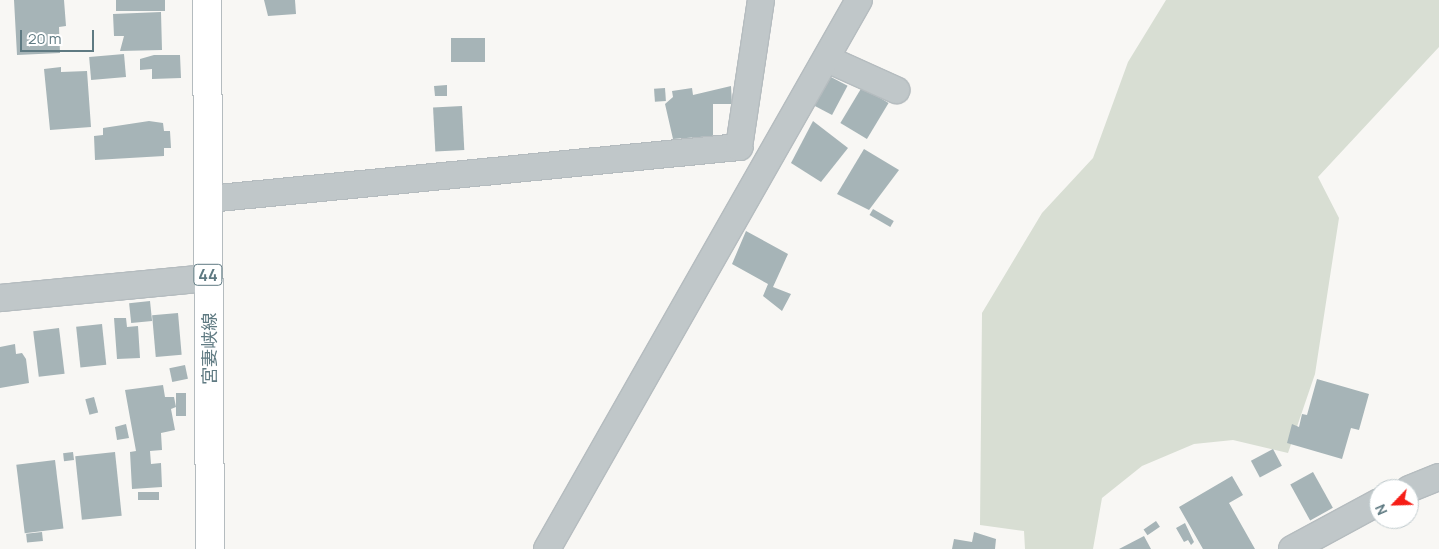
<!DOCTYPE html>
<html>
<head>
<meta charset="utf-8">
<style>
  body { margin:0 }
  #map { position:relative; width:1439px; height:549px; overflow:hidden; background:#f8f7f4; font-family:Manrope,"Noto Sans JP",sans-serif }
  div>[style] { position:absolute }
  .green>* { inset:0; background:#d8ded3 }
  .building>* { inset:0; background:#a6b4b7; transform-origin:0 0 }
  .roads { filter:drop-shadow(1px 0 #b5bcbf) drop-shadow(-1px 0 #b5bcbf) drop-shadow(0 1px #b5bcbf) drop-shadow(0 -1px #b5bcbf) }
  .minor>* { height:26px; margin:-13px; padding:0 13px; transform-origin:13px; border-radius:13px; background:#c0c7c9 }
  .major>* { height:28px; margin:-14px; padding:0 14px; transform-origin:14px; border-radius:14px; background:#fff }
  span { translate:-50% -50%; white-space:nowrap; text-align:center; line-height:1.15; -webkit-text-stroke:5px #fff; paint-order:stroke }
  .shield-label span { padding:1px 4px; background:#fff; border:1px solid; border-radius:4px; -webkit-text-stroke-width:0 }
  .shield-label { font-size:16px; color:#5f7a82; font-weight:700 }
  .street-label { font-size:18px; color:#5f7a82 }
  .north { position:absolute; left:1369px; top:479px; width:50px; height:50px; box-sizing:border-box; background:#fff; border:1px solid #bfcacd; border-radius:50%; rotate:246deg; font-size:14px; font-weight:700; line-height:20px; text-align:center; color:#5f7a82 }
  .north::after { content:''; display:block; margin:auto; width:18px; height:22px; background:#f61d16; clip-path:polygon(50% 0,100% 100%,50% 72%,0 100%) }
  .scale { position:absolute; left:20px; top:30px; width:74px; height:22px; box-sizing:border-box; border:2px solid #5f7a82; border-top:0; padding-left:6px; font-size:15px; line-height:18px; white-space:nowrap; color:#5f7a82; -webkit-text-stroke:4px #fff; paint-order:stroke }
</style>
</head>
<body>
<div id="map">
  <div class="green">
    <div style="clip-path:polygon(1166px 0,1439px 0,1439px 47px,1318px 177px,1339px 218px,1315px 374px,1288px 453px,1233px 440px,1194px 444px,1142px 466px,1102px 498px,1093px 549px,1025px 549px,1024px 531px,980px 525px,982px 313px,1042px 213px,1093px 158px,1128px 62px)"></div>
  </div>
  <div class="building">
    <div style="clip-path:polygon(14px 0,64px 0,66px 26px,59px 27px,60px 53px,17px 55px)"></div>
    <div style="left:116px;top:0;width:49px;height:11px"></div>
    <div style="clip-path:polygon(264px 0,295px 0,296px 14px,268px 16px)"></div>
    <div style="clip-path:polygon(161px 12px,162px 50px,120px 51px,124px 36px,114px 36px,113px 14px)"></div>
    <div style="left:485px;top:38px;width:24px;height:34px;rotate:90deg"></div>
    <div style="left:124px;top:54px;width:23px;height:35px;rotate:85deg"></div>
    <div style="clip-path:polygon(154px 55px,180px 55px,181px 78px,152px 79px,152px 69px,140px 70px,140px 59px)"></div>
    <div style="clip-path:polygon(61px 67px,61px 72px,87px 71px,91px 127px,50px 130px,44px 69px)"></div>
    <div style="left:829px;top:76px;width:21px;height:33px;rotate:28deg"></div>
    <div style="clip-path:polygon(447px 85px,447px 96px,435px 96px,434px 86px)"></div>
    <div style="clip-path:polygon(731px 86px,732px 104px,713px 104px,713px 136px,673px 139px,665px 104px,673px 97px,672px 91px,692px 88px,693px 95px)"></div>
    <div style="left:862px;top:87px;width:31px;height:42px;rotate:31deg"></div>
    <div style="left:665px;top:88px;width:13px;height:11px;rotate:86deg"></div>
    <div style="left:462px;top:106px;width:44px;height:29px;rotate:87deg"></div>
    <div style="clip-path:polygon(149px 121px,163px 123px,164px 131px,170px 131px,171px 148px,164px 148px,164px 156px,95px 160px,94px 136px,103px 135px,103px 128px)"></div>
    <div style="clip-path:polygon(813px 121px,848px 148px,821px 182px,791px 163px)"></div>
    <div style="clip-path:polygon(864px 149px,899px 170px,869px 210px,837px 194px)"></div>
    <div style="left:873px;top:209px;width:24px;height:7px;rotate:30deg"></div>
    <div style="clip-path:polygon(746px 231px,788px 254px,773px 287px,791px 294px,782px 311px,763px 296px,768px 284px,732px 264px)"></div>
    <div style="left:150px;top:301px;width:20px;height:21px;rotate:84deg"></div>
    <div style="left:178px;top:313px;width:42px;height:26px;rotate:85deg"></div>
    <div style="clip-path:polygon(114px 318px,126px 318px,127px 327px,138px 326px,140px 358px,117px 359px)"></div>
    <div style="left:102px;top:324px;width:41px;height:26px;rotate:84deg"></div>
    <div style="left:59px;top:328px;width:46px;height:26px;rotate:83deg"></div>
    <div style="clip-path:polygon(15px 344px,16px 354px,22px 353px,26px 359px,29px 383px,0 388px,0 347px)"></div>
    <div style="left:185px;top:365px;width:14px;height:16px;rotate:78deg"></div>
    <div style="clip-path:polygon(1317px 379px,1369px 394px,1359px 430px,1351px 428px,1342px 459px,1287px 443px,1292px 424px,1299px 427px,1302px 414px,1307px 415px)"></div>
    <div style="clip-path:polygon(163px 385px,165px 397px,174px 397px,176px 407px,171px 409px,175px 430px,161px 433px,162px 450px,150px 451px,151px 464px,161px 463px,162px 487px,132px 489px,130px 452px,136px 451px,125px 390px)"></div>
    <div style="left:176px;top:393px;width:10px;height:23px"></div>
    <div style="left:94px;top:397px;width:16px;height:9px;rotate:75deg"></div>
    <div style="clip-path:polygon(126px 424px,129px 438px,117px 440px,115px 427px)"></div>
    <div style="left:1273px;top:449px;width:19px;height:25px;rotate:62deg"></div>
    <div style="left:73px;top:452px;width:8px;height:10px;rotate:83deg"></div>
    <div style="left:115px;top:452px;width:64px;height:40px;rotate:84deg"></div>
    <div style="left:55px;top:460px;width:69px;height:39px;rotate:83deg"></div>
    <div style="left:1313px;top:472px;width:41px;height:26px;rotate:61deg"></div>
    <div style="clip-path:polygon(1232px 476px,1243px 495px,1229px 503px,1255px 549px,1203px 549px,1179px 507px)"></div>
    <div style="left:159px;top:492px;width:8px;height:21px;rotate:90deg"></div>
    <div style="left:1156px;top:521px;width:7px;height:15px;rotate:56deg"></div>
    <div style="clip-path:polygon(1185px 523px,1194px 542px,1191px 545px,1188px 540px,1184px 542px,1176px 528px)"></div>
    <div style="left:42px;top:532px;width:9px;height:16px;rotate:84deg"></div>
    <div style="clip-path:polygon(974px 532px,996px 539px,995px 549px,952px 549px,954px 539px,972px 542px)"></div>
    <div style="clip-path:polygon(1144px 536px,1151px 549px,1119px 549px)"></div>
  </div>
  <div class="roads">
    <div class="minor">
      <div style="left:827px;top:59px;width:76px;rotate:24.2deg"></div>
      <div style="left:208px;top:199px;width:534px;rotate:-5.59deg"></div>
      <div style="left:739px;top:147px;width:149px;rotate:-81.5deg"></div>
      <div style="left:0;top:298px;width:209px;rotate:-5.5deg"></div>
      <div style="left:1409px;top:489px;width:32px;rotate:-22deg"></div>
      <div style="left:547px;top:549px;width:631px;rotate:-60.39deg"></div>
      <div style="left:1292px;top:549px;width:99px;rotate:-28.4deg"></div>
    </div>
    <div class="major">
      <div style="left:207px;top:0;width:549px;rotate:89.69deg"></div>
    </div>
  </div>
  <div class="shield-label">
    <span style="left:208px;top:275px">44</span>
  </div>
  <div class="street-label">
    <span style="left:209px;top:349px;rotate:-90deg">宮妻峡線</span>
  </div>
  <div class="north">N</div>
  <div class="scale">20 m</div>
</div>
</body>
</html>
